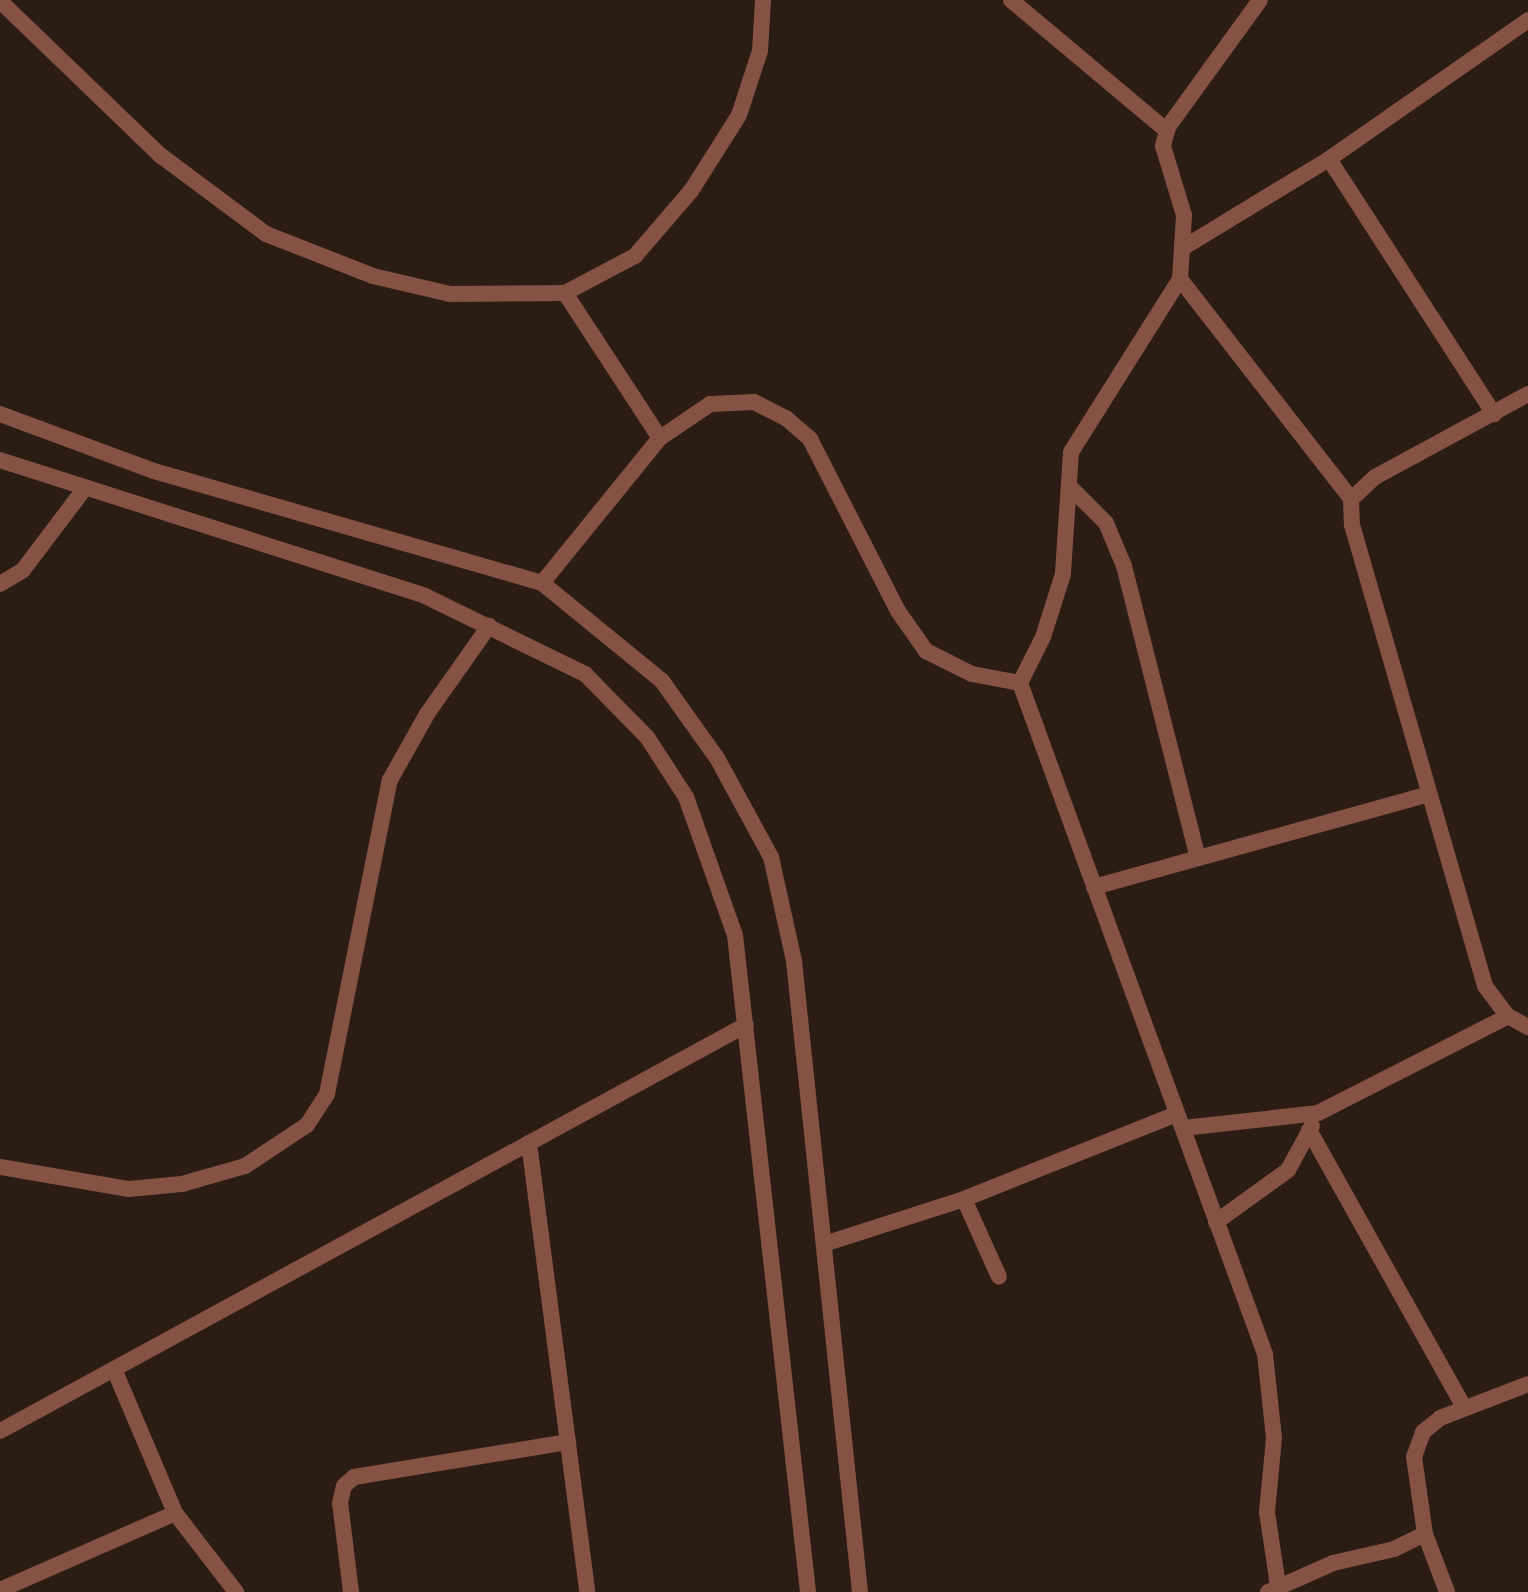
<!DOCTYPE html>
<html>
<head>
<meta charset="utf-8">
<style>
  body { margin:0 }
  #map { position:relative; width:1528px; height:1592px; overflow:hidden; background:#2b1c14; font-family:Inter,sans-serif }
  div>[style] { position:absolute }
  .service>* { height:16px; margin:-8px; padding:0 8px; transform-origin:8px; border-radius:8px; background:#855243 }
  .minor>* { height:16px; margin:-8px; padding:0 8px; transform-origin:8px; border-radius:8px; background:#855243 }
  span { translate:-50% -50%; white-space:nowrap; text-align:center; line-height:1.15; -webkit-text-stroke:8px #2b1c14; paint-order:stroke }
</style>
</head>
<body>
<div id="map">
  <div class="service">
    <div style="left:1180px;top:279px;width:279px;rotate:52.1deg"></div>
    <div style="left:964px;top:1199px;width:85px;rotate:65.8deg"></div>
  </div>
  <div class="minor">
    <div style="left:1011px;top:0;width:204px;rotate:40deg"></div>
    <div style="left:1260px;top:0;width:157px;rotate:125.9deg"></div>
    <div style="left:1168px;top:127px;width:20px;rotate:105deg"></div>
    <div style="left:1163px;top:146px;width:72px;rotate:73.1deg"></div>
    <div style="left:1184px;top:215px;width:64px;rotate:93.6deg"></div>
    <div style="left:1180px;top:279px;width:204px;rotate:122.2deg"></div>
    <div style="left:1071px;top:452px;width:122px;rotate:93.8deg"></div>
    <div style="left:1063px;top:574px;width:66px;rotate:107.6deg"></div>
    <div style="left:1043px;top:637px;width:51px;rotate:116.6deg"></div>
    <div style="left:1020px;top:683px;width:714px;rotate:69.94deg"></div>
    <div style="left:1265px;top:1354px;width:84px;rotate:83.9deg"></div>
    <div style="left:1274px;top:1438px;width:74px;rotate:95.4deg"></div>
    <div style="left:1267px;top:1512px;width:75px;rotate:81.5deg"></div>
    <div style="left:0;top:1px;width:222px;rotate:43.9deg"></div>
    <div style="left:160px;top:155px;width:132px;rotate:36.7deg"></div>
    <div style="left:266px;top:234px;width:115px;rotate:21.4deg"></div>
    <div style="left:373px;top:276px;width:79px;rotate:13.2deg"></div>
    <div style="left:450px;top:294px;width:115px;rotate:-0.5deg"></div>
    <div style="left:565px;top:293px;width:79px;rotate:-27.9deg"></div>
    <div style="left:635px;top:256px;width:86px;rotate:-49.3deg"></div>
    <div style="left:691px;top:191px;width:90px;rotate:-57.7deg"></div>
    <div style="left:739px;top:115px;width:67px;rotate:-71.8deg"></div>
    <div style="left:760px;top:51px;width:51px;rotate:-86.6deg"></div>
    <div style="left:1329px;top:159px;width:304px;rotate:57.1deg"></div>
    <div style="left:1186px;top:246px;width:167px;rotate:-31.3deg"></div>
    <div style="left:1329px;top:159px;width:243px;rotate:-34.9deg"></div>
    <div style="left:565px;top:293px;width:173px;rotate:56.8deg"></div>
    <div style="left:1528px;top:394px;width:174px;rotate:151.5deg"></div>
    <div style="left:1375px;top:477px;width:33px;rotate:137deg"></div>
    <div style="left:1351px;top:499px;width:26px;rotate:88deg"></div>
    <div style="left:1352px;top:525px;width:480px;rotate:73.9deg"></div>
    <div style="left:1485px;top:986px;width:38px;rotate:53deg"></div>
    <div style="left:1508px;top:1016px;width:23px;rotate:29deg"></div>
    <div style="left:0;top:414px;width:164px;rotate:20.3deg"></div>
    <div style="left:154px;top:471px;width:404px;rotate:16.1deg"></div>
    <div style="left:542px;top:583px;width:155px;rotate:39.2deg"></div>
    <div style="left:662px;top:681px;width:95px;rotate:54.5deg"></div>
    <div style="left:717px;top:758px;width:113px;rotate:61.4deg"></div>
    <div style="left:771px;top:857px;width:107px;rotate:77.5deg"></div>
    <div style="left:794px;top:961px;width:634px;rotate:84.03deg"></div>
    <div style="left:0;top:460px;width:446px;rotate:17.7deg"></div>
    <div style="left:425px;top:596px;width:178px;rotate:26deg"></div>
    <div style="left:585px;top:674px;width:88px;rotate:45.5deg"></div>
    <div style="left:647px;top:737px;width:72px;rotate:57deg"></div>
    <div style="left:686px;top:797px;width:146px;rotate:70.5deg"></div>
    <div style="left:735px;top:935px;width:661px;rotate:83.66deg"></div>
    <div style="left:1072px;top:489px;width:48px;rotate:45deg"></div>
    <div style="left:1106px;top:523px;width:47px;rotate:67.3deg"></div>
    <div style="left:1124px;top:566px;width:301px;rotate:75.8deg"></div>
    <div style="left:542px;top:583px;width:187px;rotate:-50.9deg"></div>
    <div style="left:660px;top:438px;width:60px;rotate:-34.2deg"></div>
    <div style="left:710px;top:404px;width:44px;rotate:-2.6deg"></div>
    <div style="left:754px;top:402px;width:36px;rotate:27deg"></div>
    <div style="left:786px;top:418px;width:32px;rotate:41deg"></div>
    <div style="left:810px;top:439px;width:193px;rotate:62.9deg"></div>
    <div style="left:898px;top:611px;width:49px;rotate:55deg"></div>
    <div style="left:926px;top:651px;width:51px;rotate:26.6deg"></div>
    <div style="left:972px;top:674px;width:49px;rotate:10.6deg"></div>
    <div style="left:0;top:584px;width:27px;rotate:-31deg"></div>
    <div style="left:23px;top:570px;width:103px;rotate:-52.9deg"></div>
    <div style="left:1094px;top:887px;width:348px;rotate:-15.5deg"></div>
    <div style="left:1183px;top:1128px;width:136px;rotate:-6.3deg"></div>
    <div style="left:1318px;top:1113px;width:213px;rotate:-27deg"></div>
    <div style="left:1309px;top:1130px;width:317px;rotate:60.8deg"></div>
    <div style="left:529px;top:1143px;width:453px;rotate:82.6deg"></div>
    <div style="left:0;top:1167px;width:131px;rotate:9.7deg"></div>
    <div style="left:129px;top:1189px;width:53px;rotate:-5.4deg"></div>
    <div style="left:182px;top:1184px;width:66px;rotate:-15.9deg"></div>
    <div style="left:245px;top:1166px;width:74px;rotate:-33.5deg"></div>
    <div style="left:307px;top:1125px;width:37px;rotate:-57deg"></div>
    <div style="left:327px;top:1094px;width:320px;rotate:-78.7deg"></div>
    <div style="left:390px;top:780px;width:76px;rotate:-60.7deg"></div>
    <div style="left:427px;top:714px;width:108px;rotate:-54.8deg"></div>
    <div style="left:1216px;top:1222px;width:89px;rotate:-35.8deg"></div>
    <div style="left:1288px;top:1170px;width:50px;rotate:-61.4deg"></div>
    <div style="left:824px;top:1244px;width:147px;rotate:-17.8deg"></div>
    <div style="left:964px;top:1199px;width:229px;rotate:-21.8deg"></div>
    <div style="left:114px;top:1369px;width:156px;rotate:67deg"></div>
    <div style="left:175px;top:1513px;width:100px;rotate:52.3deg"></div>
    <div style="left:0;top:1431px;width:849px;rotate:-28.56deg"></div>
    <div style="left:1425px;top:1534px;width:62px;rotate:69.2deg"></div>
    <div style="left:0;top:1590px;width:191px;rotate:-23.7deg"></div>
    <div style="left:351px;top:1592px;width:90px;rotate:-97deg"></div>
    <div style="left:340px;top:1503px;width:17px;rotate:-77deg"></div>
    <div style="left:344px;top:1486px;width:13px;rotate:-42deg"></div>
    <div style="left:354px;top:1477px;width:217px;rotate:-9.3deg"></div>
    <div style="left:1268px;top:1592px;width:71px;rotate:-24deg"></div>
    <div style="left:1333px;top:1563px;width:63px;rotate:-12.9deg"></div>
    <div style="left:1394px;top:1549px;width:34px;rotate:-26deg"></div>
    <div style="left:1425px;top:1534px;width:78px;rotate:-98.1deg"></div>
    <div style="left:1414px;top:1457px;width:27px;rotate:-70deg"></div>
    <div style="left:1423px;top:1432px;width:22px;rotate:-39deg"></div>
    <div style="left:1440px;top:1418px;width:94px;rotate:-21.1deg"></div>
  </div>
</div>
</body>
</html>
